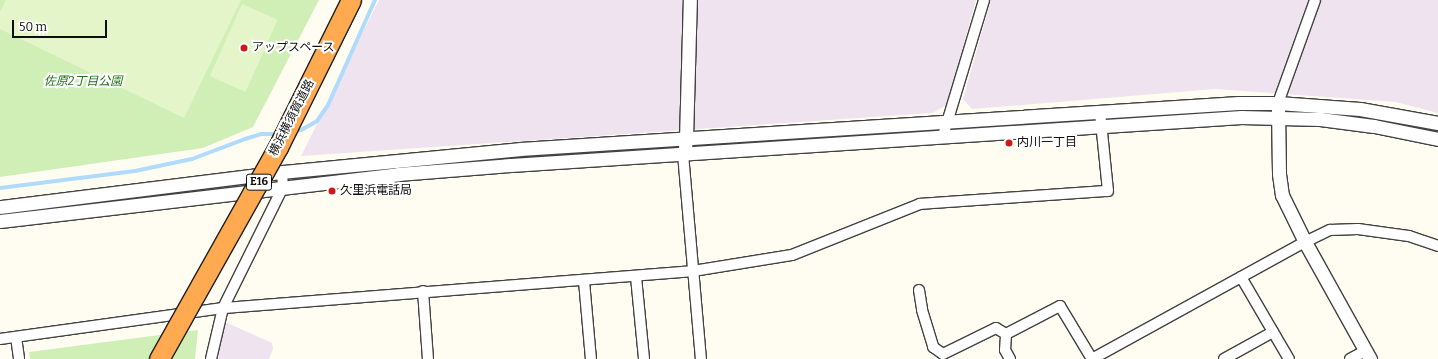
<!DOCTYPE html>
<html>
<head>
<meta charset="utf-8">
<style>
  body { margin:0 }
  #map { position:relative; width:1438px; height:359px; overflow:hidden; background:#fffdf2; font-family:Bitter,"Noto Sans JP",serif }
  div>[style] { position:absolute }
  .industrial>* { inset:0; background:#eee3ef }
  .green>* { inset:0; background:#d0efb6 }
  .pitch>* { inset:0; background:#e3f5c9; transform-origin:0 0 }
  .stream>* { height:4px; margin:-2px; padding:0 2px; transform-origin:2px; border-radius:2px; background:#b0dbfd }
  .roads { filter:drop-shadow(1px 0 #424242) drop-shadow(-1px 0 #424242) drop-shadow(0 1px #424242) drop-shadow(0 -1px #424242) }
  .minor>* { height:10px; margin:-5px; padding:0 5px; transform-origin:5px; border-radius:5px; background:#fff }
  .tertiary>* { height:13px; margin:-6.5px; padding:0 6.5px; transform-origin:6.5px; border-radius:6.5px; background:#fff }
  .bridges { filter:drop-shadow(1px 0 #202020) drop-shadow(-1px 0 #202020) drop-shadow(0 1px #202020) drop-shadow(0 -1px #202020) }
  .motorway-bridge>* { height:19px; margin:-9.5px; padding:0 9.5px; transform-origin:9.5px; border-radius:9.5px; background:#ffaa50 }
  .dots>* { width:11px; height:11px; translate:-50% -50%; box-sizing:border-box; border:2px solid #fff; border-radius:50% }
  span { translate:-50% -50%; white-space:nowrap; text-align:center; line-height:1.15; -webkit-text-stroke:4px #fff; paint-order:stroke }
  .shield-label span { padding:1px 3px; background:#fff; border:1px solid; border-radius:3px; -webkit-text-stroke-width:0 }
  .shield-label { font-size:11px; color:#0f0f0f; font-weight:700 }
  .poi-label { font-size:12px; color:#0f0f0f }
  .left { translate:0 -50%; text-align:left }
  .park-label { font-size:12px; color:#247017; font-style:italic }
  .street-label { font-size:12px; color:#0f0f0f }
  .scale { position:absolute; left:12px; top:20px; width:95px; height:18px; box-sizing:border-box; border:2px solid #0f0f0f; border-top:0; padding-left:5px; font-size:12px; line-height:14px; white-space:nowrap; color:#0f0f0f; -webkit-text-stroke:3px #fff; paint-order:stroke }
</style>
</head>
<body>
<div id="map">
  <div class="industrial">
    <div style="clip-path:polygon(379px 0,976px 0,947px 105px,932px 113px,301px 156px)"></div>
    <div style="clip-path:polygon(991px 0,1438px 0,1438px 113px,1396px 102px,1215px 89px,972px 109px,963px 99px)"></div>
    <div style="clip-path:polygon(225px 322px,272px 343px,273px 349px,269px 359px,218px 359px)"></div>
  </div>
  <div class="green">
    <div style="clip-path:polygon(0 0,319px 0,253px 127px,203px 148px,0 177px)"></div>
    <div style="clip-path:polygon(198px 330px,195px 359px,30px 359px,29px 352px)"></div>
  </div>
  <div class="pitch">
    <div style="clip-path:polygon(6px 0,241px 0,184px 118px,0 29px,0 12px)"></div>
    <div style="left:242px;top:4px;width:39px;height:79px;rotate:24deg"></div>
  </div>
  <div class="stream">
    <div style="left:291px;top:132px;width:10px;rotate:-11deg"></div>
    <div style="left:301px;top:130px;width:18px;rotate:-29deg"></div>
    <div style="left:317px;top:121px;width:19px;rotate:-55deg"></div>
    <div style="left:328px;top:105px;width:115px;rotate:-65.9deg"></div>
    <div style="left:0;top:188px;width:136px;rotate:-7.2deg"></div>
    <div style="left:135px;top:171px;width:58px;rotate:-11.9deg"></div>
    <div style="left:192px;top:159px;width:57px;rotate:-20.7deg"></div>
    <div style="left:245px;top:139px;width:17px;rotate:-17deg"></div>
    <div style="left:261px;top:134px;width:18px"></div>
  </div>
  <div class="roads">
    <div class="minor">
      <div style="left:1278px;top:103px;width:109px;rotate:-70.2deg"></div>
      <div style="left:943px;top:136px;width:142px;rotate:-73.2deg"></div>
      <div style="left:683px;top:154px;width:206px;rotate:85deg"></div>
      <div style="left:636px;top:277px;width:82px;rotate:84.4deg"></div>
      <div style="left:1241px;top:277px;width:95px;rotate:59.7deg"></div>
      <div style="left:584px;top:281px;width:78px;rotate:84.9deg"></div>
      <div style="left:919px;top:290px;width:20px;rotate:81deg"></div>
      <div style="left:922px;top:310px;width:39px;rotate:73deg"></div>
      <div style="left:933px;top:347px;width:12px;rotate:35deg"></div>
      <div style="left:943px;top:354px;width:59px;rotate:-26.1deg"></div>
      <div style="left:996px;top:328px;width:12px;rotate:31deg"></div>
      <div style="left:423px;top:291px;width:68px;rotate:85.8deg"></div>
      <div style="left:16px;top:337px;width:22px;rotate:82deg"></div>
      <div style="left:0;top:339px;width:225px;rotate:-7.9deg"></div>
      <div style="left:223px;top:308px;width:471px;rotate:-4.5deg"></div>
      <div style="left:693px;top:271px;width:100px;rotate:-9.2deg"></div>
      <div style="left:792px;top:255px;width:138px;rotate:-21.7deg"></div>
      <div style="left:920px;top:204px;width:188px;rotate:-4deg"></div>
      <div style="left:1108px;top:191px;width:79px;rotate:-95.8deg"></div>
      <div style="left:211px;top:359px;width:52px;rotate:-76.8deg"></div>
      <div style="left:223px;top:308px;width:135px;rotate:-63.6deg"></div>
      <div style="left:283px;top:187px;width:15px;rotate:-94deg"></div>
      <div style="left:1010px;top:359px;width:10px;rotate:-119deg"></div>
      <div style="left:1005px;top:350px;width:16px;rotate:-86deg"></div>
      <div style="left:1006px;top:334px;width:61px;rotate:-27.4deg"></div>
      <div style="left:1060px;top:306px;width:62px;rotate:58.9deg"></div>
      <div style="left:1092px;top:359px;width:243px;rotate:-28.8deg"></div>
      <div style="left:1305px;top:242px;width:28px;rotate:-26deg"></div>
      <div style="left:1330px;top:230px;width:28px;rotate:-2deg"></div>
      <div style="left:1358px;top:229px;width:51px;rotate:7.8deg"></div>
      <div style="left:1409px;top:236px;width:31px;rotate:19deg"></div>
      <div style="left:1224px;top:359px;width:56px;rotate:-28.9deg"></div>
      <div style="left:1350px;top:359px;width:17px;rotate:-28deg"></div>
    </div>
    <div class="tertiary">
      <div style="left:1278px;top:109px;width:65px;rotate:89.1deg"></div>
      <div style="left:1279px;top:174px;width:21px;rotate:82deg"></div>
      <div style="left:1282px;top:195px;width:52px;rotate:63.9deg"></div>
      <div style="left:1305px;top:242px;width:134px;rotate:60.9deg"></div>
      <div style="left:685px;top:148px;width:9px;rotate:-84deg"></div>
      <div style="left:686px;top:139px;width:139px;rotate:-88.4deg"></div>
      <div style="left:0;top:207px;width:284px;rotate:-7.1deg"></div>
      <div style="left:282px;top:172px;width:239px;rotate:-5.5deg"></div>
      <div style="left:520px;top:149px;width:720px;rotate:-3.66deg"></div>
      <div style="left:1239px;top:103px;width:39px"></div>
      <div style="left:1278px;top:103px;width:82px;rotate:4.2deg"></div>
      <div style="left:1360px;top:109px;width:79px;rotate:10.2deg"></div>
      <div style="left:0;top:221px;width:401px;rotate:-6.7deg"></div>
      <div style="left:398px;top:174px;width:113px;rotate:-4.6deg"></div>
      <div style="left:511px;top:165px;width:732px;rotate:-3.76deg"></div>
      <div style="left:1241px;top:117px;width:79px;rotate:1.5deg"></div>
      <div style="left:1320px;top:119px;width:54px;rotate:7.4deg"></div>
      <div style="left:1374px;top:126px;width:65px;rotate:11.5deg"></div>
    </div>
  </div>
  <div class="bridges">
    <div class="motorway-bridge">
      <div style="left:159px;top:359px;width:243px;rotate:-60.7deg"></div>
      <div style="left:278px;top:147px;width:164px;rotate:-63.6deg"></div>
    </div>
  </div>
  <div class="dots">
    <div style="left:244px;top:48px;background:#d01917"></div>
    <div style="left:1009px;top:143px;background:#d01917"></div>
    <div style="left:332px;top:191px;background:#d01917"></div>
  </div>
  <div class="shield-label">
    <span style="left:259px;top:182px">E16</span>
  </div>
  <div class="poi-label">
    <span class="left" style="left:252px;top:48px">アップスペース</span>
    <span class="left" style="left:1017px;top:143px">内川一丁目</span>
    <span class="left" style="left:340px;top:191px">久里浜電話局</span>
  </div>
  <div class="park-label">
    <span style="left:83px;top:82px">佐原2丁目公園</span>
  </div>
  <div class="street-label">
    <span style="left:292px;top:118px;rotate:-63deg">横浜横須賀道路</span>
  </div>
  <div class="scale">50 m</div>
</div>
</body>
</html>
